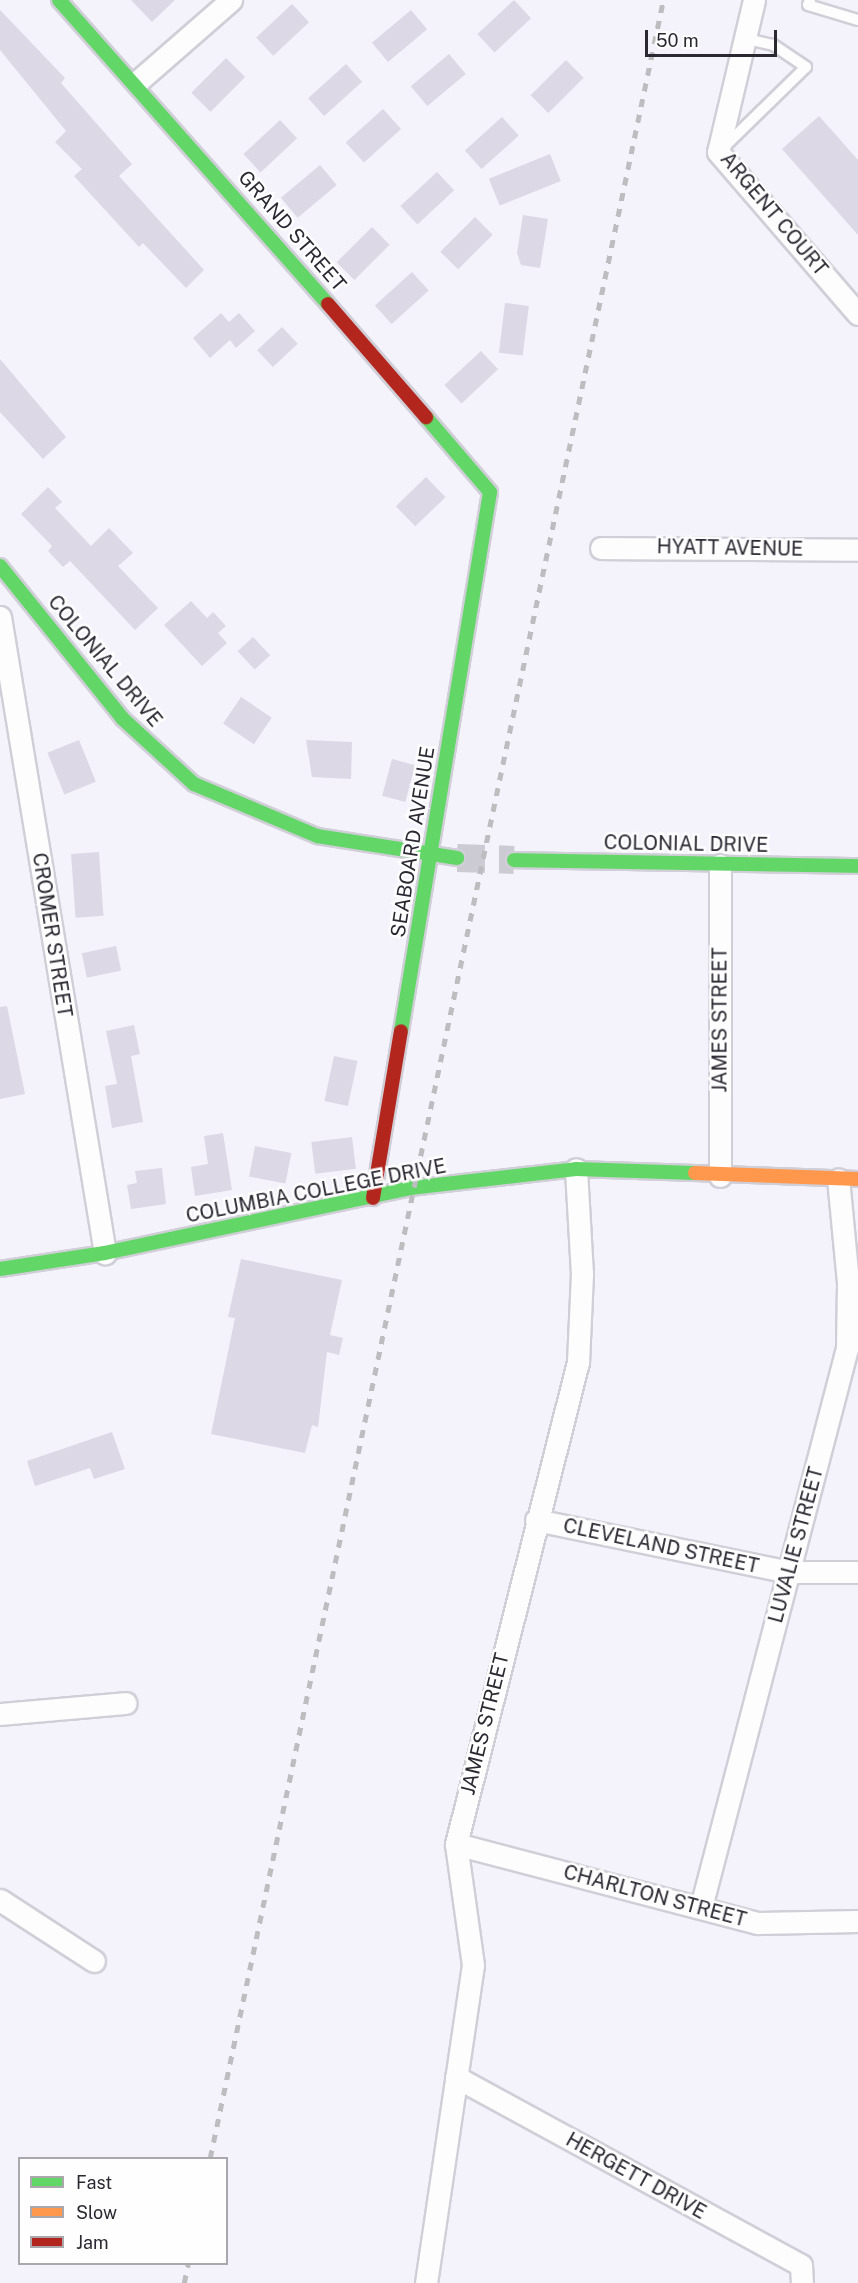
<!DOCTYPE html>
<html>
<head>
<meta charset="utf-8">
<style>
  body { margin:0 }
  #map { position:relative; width:858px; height:2283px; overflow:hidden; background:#f4f2fb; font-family:"Public Sans",sans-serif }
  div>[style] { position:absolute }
  .building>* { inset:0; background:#dcd8e6; transform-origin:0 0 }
  .secondary-tunnel>* { height:28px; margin-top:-14px; transform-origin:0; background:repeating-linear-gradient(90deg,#cccad3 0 28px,transparent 0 42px) }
  .roads { filter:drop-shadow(2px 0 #d0ced7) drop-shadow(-2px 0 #d0ced7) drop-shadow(0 2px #d0ced7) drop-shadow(0 -2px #d0ced7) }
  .lane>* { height:10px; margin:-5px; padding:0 5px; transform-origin:5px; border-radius:5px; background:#fdfdfe }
  .street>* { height:21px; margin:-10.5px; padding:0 10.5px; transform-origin:10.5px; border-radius:10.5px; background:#fdfdfe }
  .fast>* { height:14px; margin:-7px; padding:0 7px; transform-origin:7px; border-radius:7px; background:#63d668 }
  .slow>* { height:14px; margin:-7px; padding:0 7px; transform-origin:7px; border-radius:7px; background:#ff974d }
  .jam>* { height:14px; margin:-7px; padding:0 7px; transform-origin:7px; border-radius:7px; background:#b3261e }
  .rail>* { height:4.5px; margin-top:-2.25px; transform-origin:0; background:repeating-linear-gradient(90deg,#bdbcbf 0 8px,transparent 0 16px) }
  span { translate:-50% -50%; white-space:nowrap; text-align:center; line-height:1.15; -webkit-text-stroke:5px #fefefe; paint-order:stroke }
  .street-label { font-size:20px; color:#2b2832 }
  .legend { position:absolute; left:18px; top:2157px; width:210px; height:108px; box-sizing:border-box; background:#fefefe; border:2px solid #aaa8ac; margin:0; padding:8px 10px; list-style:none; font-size:18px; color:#2b2832 }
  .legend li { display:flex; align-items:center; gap:12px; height:30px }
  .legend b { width:30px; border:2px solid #aaa8ac }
  .scale { position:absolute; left:645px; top:30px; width:132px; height:27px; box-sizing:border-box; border:3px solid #2b2832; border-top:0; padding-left:8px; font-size:18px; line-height:21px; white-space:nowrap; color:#2b2832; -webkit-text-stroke:4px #fefefe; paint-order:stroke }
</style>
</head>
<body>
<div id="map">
  <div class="building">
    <div style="clip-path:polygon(131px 0,175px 0,152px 22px)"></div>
    <div style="left:514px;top:0;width:25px;height:50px;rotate:47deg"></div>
    <div style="left:292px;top:4px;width:25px;height:49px;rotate:47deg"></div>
    <div style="clip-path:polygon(0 10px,65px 78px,61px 83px,132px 164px,119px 176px,204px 270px,186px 288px,143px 243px,139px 247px,74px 176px,82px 169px,55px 142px,66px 131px,0 50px)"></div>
    <div style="left:411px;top:10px;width:25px;height:51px;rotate:50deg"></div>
    <div style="left:449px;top:54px;width:26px;height:50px;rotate:50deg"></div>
    <div style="left:226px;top:58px;width:27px;height:49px;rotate:45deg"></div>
    <div style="left:566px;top:60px;width:25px;height:50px;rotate:45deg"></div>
    <div style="left:346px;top:64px;width:24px;height:51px;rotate:48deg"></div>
    <div style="left:383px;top:109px;width:27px;height:50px;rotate:48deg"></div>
    <div style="clip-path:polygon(819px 116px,858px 160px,858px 235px,782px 149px)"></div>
    <div style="left:502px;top:117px;width:25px;height:50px;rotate:48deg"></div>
    <div style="left:280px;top:120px;width:25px;height:50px;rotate:47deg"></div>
    <div style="left:550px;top:154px;width:29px;height:66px;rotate:68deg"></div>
    <div style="left:320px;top:165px;width:26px;height:51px;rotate:50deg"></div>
    <div style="left:437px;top:172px;width:25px;height:50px;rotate:47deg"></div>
    <div style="clip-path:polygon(523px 215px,548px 219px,540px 268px,521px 265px,517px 253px)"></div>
    <div style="left:475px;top:217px;width:25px;height:49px;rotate:45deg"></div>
    <div style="left:372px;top:227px;width:25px;height:50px;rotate:45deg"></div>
    <div style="left:412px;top:272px;width:25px;height:50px;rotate:48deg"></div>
    <div style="left:505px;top:303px;width:24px;height:50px;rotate:7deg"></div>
    <div style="clip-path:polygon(221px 313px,229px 322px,239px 313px,255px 331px,236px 348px,230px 340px,210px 358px,193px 338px)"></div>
    <div style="left:282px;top:327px;width:23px;height:34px;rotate:47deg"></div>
    <div style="left:481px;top:351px;width:25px;height:50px;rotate:47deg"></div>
    <div style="clip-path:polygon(0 359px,66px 437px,43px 459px,0 412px)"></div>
    <div style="left:426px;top:477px;width:28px;height:42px;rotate:46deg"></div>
    <div style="clip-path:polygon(48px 487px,62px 502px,55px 508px,91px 546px,109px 528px,133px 553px,118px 566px,158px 608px,135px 630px,70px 561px,63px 567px,48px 551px,52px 546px,21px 514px)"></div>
    <div style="clip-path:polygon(191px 601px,207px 618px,213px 612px,226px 626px,218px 633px,227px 643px,202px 666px,164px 625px)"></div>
    <div style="left:253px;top:637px;width:25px;height:21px;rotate:47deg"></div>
    <div style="left:241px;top:697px;width:37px;height:32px;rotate:34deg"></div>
    <div style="left:79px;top:740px;width:45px;height:34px;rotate:68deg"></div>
    <div style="clip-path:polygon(306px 740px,352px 742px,351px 779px,312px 777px)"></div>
    <div style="left:392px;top:759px;width:24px;height:38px;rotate:15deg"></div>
    <div style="left:99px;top:852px;width:64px;height:28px;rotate:86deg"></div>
    <div style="left:116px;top:946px;width:25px;height:35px;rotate:78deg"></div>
    <div style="clip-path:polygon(7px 1006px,25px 1094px,0 1099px,0 1007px)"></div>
    <div style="clip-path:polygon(134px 1025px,140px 1054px,131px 1056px,143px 1122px,112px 1128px,105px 1086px,117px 1084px,106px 1031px)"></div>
    <div style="left:334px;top:1056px;width:24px;height:46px;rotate:12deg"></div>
    <div style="clip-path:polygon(223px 1133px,232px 1190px,195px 1196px,191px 1167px,208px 1164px,204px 1136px)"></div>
    <div style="left:352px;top:1137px;width:32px;height:41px;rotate:83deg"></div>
    <div style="left:255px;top:1146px;width:37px;height:31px;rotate:11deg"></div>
    <div style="clip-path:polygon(162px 1168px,166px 1204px,131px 1209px,127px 1185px,137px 1183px,135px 1171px)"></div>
    <div style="clip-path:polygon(241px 1259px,342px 1280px,330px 1335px,343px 1338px,339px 1355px,327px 1352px,318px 1427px,312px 1425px,305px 1453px,211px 1434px,235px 1318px,228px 1317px)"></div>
    <div style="clip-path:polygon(112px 1432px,125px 1469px,94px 1479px,90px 1468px,35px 1486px,27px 1461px)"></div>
  </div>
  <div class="secondary-tunnel">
    <div style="left:457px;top:858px;width:57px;rotate:2deg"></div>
  </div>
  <div class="roads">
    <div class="lane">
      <div style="left:810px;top:0;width:5px;rotate:112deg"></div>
      <div style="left:808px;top:5px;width:52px;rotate:16.7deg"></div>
      <div style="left:723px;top:148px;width:116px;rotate:-44.3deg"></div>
      <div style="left:806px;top:67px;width:40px;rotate:-146deg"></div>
      <div style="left:773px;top:45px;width:27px;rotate:-167deg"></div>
    </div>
    <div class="street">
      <div style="left:754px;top:0;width:156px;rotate:103.3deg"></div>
      <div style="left:718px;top:152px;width:214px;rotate:49.2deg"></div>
      <div style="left:137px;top:82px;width:125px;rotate:-41.1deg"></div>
      <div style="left:601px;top:548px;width:257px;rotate:0.4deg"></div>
      <div style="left:0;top:617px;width:645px;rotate:80.63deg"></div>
      <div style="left:720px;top:865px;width:311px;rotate:90deg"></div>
      <div style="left:536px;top:1520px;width:258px;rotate:11.6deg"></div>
      <div style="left:789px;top:1572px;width:69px"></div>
      <div style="left:0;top:1714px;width:126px;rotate:-5deg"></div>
      <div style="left:456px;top:1844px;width:312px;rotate:14.7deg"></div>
      <div style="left:758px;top:1923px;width:100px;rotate:-1.1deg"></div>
      <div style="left:0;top:1900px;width:112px;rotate:33deg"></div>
      <div style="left:701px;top:1907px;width:578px;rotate:-75.36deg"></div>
      <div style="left:847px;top:1348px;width:66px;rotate:-89.1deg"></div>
      <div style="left:848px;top:1282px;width:103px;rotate:-95.5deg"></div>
      <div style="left:456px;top:2077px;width:393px;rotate:28.6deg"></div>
      <div style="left:801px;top:2265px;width:18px;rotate:87deg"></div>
      <div style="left:426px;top:2283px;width:321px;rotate:-81.6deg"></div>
      <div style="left:473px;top:1965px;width:122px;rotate:-98deg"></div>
      <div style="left:456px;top:1844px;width:497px;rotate:-75.8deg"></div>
      <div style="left:578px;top:1362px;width:88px;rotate:-87.4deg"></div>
      <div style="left:582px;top:1274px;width:105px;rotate:-93.3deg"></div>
    </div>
    <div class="fast">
      <div style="left:59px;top:0;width:406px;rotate:48.5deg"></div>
      <div style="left:0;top:566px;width:196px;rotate:51.2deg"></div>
      <div style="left:123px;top:719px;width:96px;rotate:42.5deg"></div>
      <div style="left:194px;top:784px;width:134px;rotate:22.9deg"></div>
      <div style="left:317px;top:836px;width:142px;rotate:8.9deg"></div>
      <div style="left:514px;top:860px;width:344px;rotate:1deg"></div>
      <div style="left:401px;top:1031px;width:546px;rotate:-80.62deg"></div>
      <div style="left:490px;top:492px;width:99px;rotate:-130.5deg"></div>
      <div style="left:0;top:1269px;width:106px;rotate:-8.7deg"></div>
      <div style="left:105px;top:1253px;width:312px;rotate:-12deg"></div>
      <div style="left:410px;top:1188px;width:167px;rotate:-6.5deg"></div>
      <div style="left:576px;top:1169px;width:119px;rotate:1.9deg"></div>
    </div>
    <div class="slow">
      <div style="left:695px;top:1173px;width:163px;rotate:2.1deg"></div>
    </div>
    <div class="jam">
      <div style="left:328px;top:304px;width:150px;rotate:49.1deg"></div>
      <div style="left:373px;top:1198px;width:169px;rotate:-80.5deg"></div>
    </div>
  </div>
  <div class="rail">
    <div style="left:210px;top:2158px;width:2205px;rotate:-78.14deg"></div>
    <div style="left:184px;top:2283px;width:19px;rotate:-78deg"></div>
  </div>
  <div class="street-label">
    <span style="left:774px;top:214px;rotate:50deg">ARGENT COURT</span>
    <span style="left:292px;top:231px;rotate:49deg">GRAND STREET</span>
    <span style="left:730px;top:548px;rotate:1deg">HYATT AVENUE</span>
    <span style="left:105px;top:661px;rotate:50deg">COLONIAL DRIVE</span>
    <span style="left:413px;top:842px;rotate:-81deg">SEABOARD AVENUE</span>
    <span style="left:686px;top:844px;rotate:1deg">COLONIAL DRIVE</span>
    <span style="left:52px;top:935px;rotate:81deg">CROMER STREET</span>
    <span style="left:720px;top:1020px;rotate:-90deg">JAMES STREET</span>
    <span style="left:316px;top:1191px;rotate:-11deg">COLUMBIA COLLEGE DRIVE</span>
    <span style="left:796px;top:1545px;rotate:-75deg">LUVALIE STREET</span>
    <span style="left:661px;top:1546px;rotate:12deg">CLEVELAND STREET</span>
    <span style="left:485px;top:1724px;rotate:-76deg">JAMES STREET</span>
    <span style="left:655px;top:1896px;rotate:15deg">CHARLTON STREET</span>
    <span style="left:636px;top:2176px;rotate:29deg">HERGETT DRIVE</span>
  </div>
  <ul class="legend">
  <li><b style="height:8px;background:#63d668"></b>Fast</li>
  <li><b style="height:8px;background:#ff974d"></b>Slow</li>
  <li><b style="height:8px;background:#b3261e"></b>Jam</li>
  </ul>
  <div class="scale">50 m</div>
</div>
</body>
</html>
